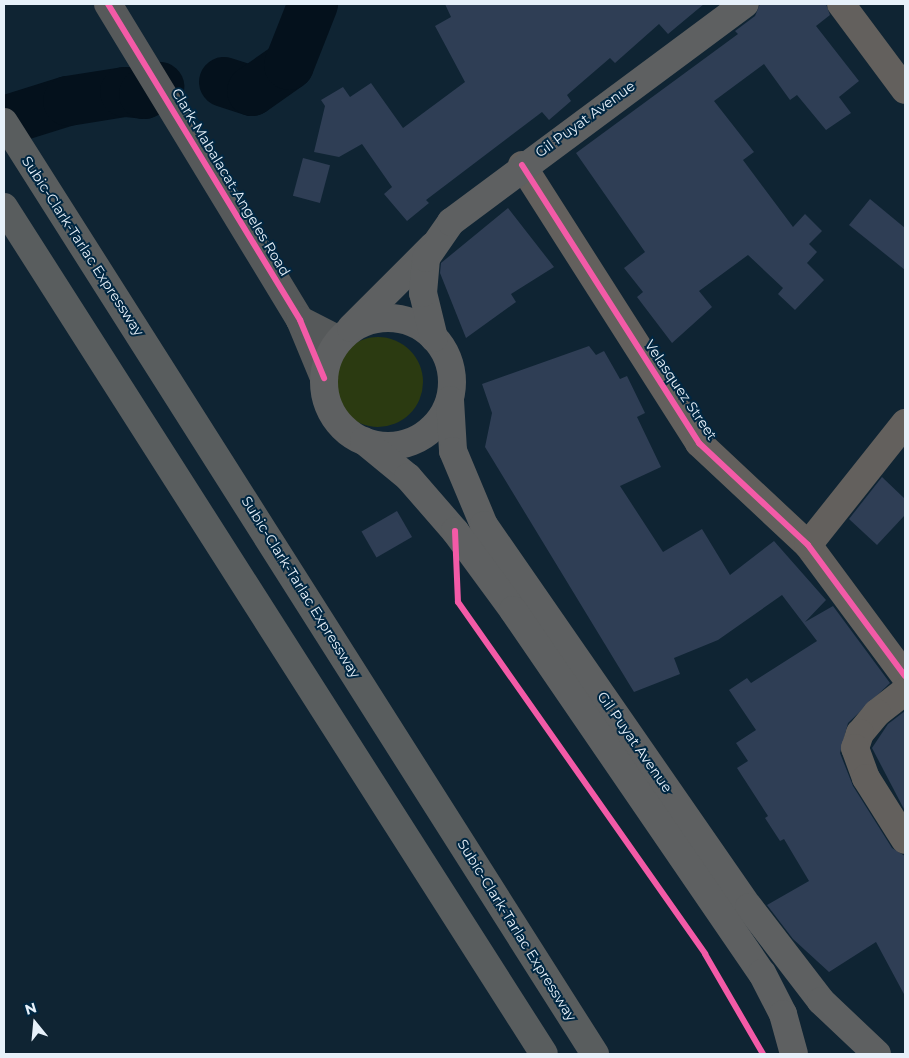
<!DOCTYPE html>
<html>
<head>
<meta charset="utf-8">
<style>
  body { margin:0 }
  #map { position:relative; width:909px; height:1058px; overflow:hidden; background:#0f2433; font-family:Montserrat,sans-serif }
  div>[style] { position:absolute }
  .green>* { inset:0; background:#2b3a11 }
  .round { border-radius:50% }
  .river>* { height:50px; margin:-25px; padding:0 25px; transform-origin:25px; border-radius:25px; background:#04111c }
  .building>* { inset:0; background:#2f3e55; transform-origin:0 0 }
  .street>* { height:28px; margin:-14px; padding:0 14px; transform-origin:14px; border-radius:14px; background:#63605d }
  .secondary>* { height:28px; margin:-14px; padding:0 14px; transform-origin:14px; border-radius:14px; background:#56595a }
  .primary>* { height:28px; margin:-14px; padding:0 14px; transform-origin:14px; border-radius:14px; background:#5e6061 }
  .primary>.ring { margin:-14px; padding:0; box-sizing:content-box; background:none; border:28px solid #5e6061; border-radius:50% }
  .highway>* { height:28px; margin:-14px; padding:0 14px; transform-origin:14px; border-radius:14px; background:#595d5e }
  .cycleway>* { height:6px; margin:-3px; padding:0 3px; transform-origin:3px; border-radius:3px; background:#f35aa7 }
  span { translate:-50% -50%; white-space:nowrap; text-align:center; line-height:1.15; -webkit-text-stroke:4px #002742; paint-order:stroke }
  .street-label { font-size:14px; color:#e7f1fa }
  .frame { position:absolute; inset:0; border:5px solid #e7f1fa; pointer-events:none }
  .north { position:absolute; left:10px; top:998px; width:50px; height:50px; -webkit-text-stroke:4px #002742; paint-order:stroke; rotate:343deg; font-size:14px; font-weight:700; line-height:20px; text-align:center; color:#e7f1fa }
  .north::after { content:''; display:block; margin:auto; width:18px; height:22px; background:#e7f1fa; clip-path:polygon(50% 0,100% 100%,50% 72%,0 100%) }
</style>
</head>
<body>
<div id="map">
  <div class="green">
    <div class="round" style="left:333px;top:337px;width:90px;height:90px"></div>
  </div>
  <div class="river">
    <div style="left:224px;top:82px;width:29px;rotate:18deg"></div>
    <div style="left:252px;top:91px;width:45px;rotate:-35.1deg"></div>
    <div style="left:289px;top:65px;width:66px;rotate:-68.5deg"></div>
    <div style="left:4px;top:121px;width:67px;rotate:-17.4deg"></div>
    <div style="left:68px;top:101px;width:58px;rotate:-9deg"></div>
    <div style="left:125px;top:92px;width:19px;rotate:6deg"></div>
    <div style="left:144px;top:94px;width:17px;rotate:-25deg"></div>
  </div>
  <div class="building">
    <div style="clip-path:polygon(445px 4px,704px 4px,668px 34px,659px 24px,615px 63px,610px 58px,567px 95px,571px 101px,549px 120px,542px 112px,426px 200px,429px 203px,407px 221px,384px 194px,392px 187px,362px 144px,339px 157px,314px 152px,325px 106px,321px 100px,343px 87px,350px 97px,371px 83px,403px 128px,465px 82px,435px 26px,451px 17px)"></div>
    <div style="clip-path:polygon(760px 4px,826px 4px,830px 15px,816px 26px,859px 81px,839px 97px,851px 113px,826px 130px,797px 95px,790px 100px,764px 64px,714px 101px,754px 152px,743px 160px,793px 227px,805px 214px,822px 231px,809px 244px,817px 252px,807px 263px,824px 280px,795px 310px,778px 294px,783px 288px,748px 255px,699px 291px,712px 307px,672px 343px,637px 297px,643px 292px,624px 268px,645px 252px,576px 153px,738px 34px,735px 31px,755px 16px)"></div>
    <div style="left:303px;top:158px;width:28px;height:39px;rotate:15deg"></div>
    <div style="clip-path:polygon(870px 199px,905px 228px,905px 270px,849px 225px)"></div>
    <div style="clip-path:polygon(508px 208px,554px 267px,511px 294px,516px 302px,466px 338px,440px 273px,441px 263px)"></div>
    <div style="clip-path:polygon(589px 346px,596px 355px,604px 351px,620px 379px,627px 376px,645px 413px,637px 417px,661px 467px,620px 486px,663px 552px,702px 529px,730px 575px,774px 541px,826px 600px,805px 622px,833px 606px,890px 683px,848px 723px,840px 753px,853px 786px,892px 848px,905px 856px,905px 996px,876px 942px,829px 972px,793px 939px,767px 905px,809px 881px,784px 839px,780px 841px,765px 818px,768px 816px,737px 768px,748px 761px,736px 743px,756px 730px,729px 690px,747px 678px,751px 683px,817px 641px,782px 595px,718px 640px,674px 658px,680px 674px,634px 692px,485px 447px,492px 413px,482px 384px)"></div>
    <div style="clip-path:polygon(882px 477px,905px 499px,905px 515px,877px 545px,849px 519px)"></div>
    <div style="left:397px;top:511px;width:30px;height:41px;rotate:60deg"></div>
    <div style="clip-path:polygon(905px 711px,905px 811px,872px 748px,888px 724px)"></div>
  </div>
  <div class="street">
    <div style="left:841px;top:4px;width:107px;rotate:53.3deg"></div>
    <div style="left:522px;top:165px;width:330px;rotate:57.5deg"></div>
    <div style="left:699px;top:443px;width:149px;rotate:43.1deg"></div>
    <div style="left:808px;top:545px;width:163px;rotate:53.5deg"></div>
    <div style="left:808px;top:545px;width:156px;rotate:-51.5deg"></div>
    <div style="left:905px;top:691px;width:36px;rotate:142deg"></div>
    <div style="left:877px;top:713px;width:26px;rotate:130deg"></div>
    <div style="left:860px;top:733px;width:16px;rotate:108deg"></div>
    <div style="left:855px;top:748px;width:32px;rotate:70deg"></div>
    <div style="left:866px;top:778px;width:73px;rotate:57.8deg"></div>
  </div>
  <div class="secondary">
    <div style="left:108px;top:4px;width:370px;rotate:58.7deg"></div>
    <div style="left:300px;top:320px;width:63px;rotate:67.5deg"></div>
    <div style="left:300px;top:320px;width:44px;rotate:27.1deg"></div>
  </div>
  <div class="primary">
    <div class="ring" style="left:324px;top:318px;width:100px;height:100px"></div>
    <div style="left:351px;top:328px;width:116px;rotate:-45deg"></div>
    <div style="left:434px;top:338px;width:46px;rotate:-103.7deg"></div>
    <div style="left:423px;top:293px;width:35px;rotate:-85deg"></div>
    <div style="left:426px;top:258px;width:44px;rotate:-55.2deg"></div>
    <div style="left:451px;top:222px;width:366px;rotate:-36.6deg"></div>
    <div style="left:450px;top:400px;width:51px;rotate:86.6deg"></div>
    <div style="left:453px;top:451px;width:80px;rotate:67.3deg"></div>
    <div style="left:484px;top:525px;width:465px;rotate:55.3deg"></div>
    <div style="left:749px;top:907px;width:118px;rotate:52.5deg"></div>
    <div style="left:821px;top:1001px;width:77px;rotate:43.4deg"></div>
    <div style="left:364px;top:441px;width:57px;rotate:39.3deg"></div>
    <div style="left:408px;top:477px;width:72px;rotate:49deg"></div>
    <div style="left:455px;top:531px;width:98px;rotate:53.7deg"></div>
    <div style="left:513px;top:610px;width:440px;rotate:55.6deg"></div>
    <div style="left:762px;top:973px;width:46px;rotate:62.9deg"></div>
    <div style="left:783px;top:1014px;width:41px;rotate:74.6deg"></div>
  </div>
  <div class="highway">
    <div style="left:4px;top:122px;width:1104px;rotate:57.62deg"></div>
    <div style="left:4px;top:207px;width:1004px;rotate:57.48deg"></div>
  </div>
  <div class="cycleway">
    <div style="left:108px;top:4px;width:370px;rotate:58.7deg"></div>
    <div style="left:300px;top:320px;width:63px;rotate:67.5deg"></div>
    <div style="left:522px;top:165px;width:330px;rotate:57.5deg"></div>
    <div style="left:699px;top:443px;width:149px;rotate:43.1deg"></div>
    <div style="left:808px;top:545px;width:163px;rotate:53.5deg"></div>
    <div style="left:455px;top:531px;width:71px;rotate:87.6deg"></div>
    <div style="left:458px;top:602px;width:430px;rotate:54.9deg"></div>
    <div style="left:705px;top:954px;width:116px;rotate:59.9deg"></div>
  </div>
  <div class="street-label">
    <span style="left:585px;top:119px;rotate:-36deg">Gil Puyat Avenue</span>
    <span style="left:231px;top:182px;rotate:59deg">Clark-Mabalacat-Angeles Road</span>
    <span style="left:83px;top:246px;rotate:57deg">Subic-Clark-Tarlac Expressway</span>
    <span style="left:681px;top:390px;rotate:56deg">Velasquez Street</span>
    <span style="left:301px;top:587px;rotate:58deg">Subic-Clark-Tarlac Expressway</span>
    <span style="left:635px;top:742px;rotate:55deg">Gil Puyat Avenue</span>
    <span style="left:517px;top:930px;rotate:58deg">Subic-Clark-Tarlac Expressway</span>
  </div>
  <div class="frame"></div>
  <div class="north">N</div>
</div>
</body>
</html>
